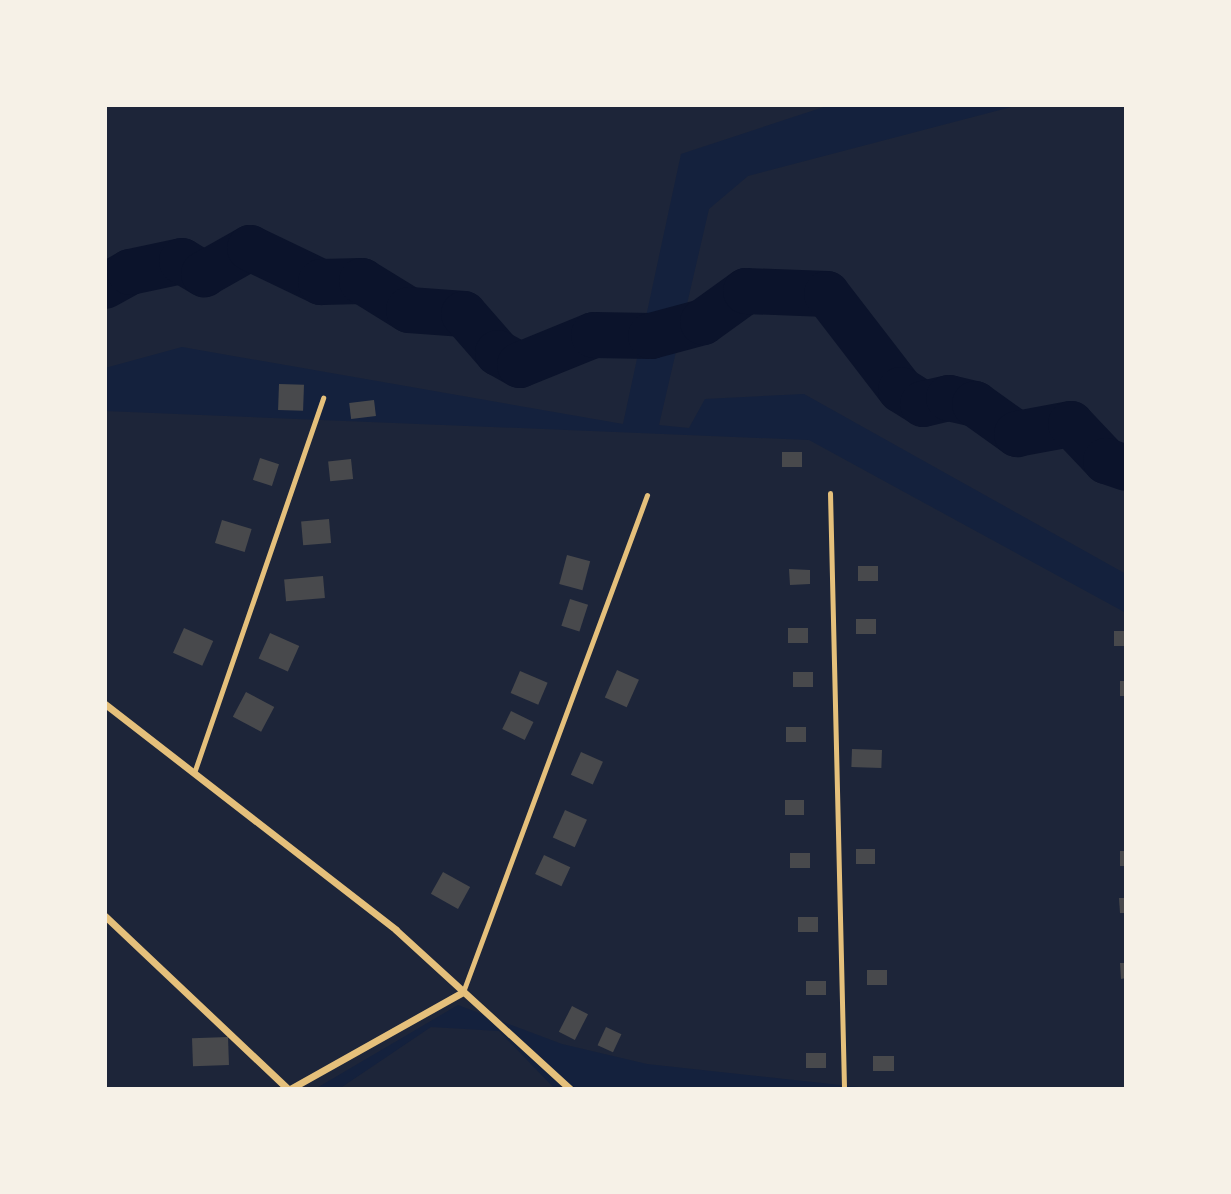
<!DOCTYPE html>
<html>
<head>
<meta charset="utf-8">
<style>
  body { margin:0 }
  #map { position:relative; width:1231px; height:1194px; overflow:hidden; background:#14213d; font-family:Georgia,serif }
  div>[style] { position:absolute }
  .green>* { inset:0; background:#1d2539 }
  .river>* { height:46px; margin:-23px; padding:0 23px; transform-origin:23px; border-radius:23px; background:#0b132b }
  .building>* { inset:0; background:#48494c; transform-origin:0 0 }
  .service>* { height:5px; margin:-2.5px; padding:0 2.5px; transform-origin:2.5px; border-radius:2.5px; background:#e5c07b }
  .minor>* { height:7px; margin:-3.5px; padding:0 3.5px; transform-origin:3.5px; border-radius:3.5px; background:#e5c07b }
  span { translate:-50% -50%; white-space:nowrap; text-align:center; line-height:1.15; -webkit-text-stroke:5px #f6f1e7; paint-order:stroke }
  .frame { position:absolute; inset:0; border:107px solid #f6f1e7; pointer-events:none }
</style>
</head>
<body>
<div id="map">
  <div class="green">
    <div style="clip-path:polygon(105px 105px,830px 105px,681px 154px,623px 424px,182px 347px,105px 368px)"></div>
    <div style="clip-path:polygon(1019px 105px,1126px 105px,1126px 574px,804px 394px,705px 399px,689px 428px,659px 425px,709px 209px,748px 176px)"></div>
    <div style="clip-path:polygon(105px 411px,809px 440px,1126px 613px,1126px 1089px,877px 1089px,647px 1064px,562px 1044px,458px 1005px,315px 1089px,105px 1089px)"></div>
    <div style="clip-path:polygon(431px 1027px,499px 1031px,555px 1089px,339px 1089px)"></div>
  </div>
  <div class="river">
    <div style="left:105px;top:286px;width:29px;rotate:-29deg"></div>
    <div style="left:130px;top:272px;width:53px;rotate:-11.9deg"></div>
    <div style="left:182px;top:261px;width:26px;rotate:31deg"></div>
    <div style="left:204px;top:274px;width:53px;rotate:-29.5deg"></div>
    <div style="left:250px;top:248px;width:79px;rotate:25.6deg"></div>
    <div style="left:321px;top:282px;width:41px;rotate:-1.4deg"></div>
    <div style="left:362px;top:281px;width:55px;rotate:31.7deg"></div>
    <div style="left:409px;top:310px;width:55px;rotate:4.2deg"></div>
    <div style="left:464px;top:314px;width:52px;rotate:48.9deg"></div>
    <div style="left:498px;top:353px;width:25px;rotate:29deg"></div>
    <div style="left:520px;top:365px;width:80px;rotate:-22.1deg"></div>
    <div style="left:594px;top:335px;width:57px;rotate:1deg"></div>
    <div style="left:651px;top:336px;width:54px;rotate:-15.1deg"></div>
    <div style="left:703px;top:322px;width:53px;rotate:-35.8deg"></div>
    <div style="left:746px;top:291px;width:81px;rotate:2.1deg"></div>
    <div style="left:827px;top:294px;width:121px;rotate:52.4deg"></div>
    <div style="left:901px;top:390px;width:26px;rotate:32deg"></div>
    <div style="left:923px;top:404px;width:27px;rotate:-13deg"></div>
    <div style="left:949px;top:398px;width:27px;rotate:13deg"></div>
    <div style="left:975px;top:404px;width:52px;rotate:35.5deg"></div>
    <div style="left:1017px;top:434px;width:55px;rotate:-10.5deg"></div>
    <div style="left:1071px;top:424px;width:51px;rotate:46.6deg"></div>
    <div style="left:1106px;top:461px;width:21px;rotate:19deg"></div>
  </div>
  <div class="building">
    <div style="left:279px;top:384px;width:25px;height:26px;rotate:2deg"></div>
    <div style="left:374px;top:400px;width:16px;height:25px;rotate:83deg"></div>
    <div style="left:782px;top:452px;width:20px;height:15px"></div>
    <div style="left:260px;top:458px;width:20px;height:23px;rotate:18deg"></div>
    <div style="left:351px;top:459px;width:20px;height:23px;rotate:84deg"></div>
    <div style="left:329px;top:519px;width:24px;height:28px;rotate:85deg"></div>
    <div style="left:222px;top:520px;width:31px;height:24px;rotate:17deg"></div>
    <div style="left:567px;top:555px;width:24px;height:30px;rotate:15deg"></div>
    <div style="left:858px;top:566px;width:20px;height:15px"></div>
    <div style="clip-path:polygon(789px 569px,810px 570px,810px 584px,790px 585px)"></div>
    <div style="left:323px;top:576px;width:22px;height:39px;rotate:85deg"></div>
    <div style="left:570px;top:599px;width:19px;height:28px;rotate:18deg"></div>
    <div style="left:856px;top:619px;width:20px;height:15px"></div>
    <div style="left:184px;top:628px;width:32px;height:27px;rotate:24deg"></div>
    <div style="left:788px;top:628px;width:20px;height:15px"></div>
    <div style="left:1114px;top:631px;width:12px;height:15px"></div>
    <div style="left:270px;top:633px;width:32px;height:28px;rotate:24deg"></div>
    <div style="left:617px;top:670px;width:24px;height:30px;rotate:24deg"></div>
    <div style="left:520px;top:671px;width:30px;height:24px;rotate:23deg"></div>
    <div style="left:793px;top:672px;width:20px;height:15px"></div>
    <div style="left:1120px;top:681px;width:6px;height:15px"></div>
    <div style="left:246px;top:692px;width:32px;height:28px;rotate:28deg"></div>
    <div style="left:511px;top:711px;width:25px;height:20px;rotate:26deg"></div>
    <div style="left:786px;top:727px;width:20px;height:15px"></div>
    <div style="left:852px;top:749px;width:30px;height:18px;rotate:2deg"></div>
    <div style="left:581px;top:752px;width:24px;height:25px;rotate:24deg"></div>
    <div style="left:785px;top:800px;width:19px;height:15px"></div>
    <div style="left:565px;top:810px;width:24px;height:30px;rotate:24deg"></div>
    <div style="left:856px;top:849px;width:19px;height:15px"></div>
    <div style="left:1120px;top:851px;width:6px;height:15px"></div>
    <div style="left:790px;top:853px;width:20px;height:15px"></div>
    <div style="left:544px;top:855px;width:29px;height:21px;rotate:25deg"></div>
    <div style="left:443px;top:872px;width:31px;height:25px;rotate:29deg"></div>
    <div style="clip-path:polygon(1119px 898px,1126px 898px,1126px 913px,1120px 913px)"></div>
    <div style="left:798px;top:917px;width:20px;height:15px"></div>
    <div style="clip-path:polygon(1120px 963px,1126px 963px,1126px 978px,1121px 979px)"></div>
    <div style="left:867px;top:970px;width:20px;height:15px"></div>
    <div style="left:806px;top:981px;width:20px;height:14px"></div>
    <div style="left:572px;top:1006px;width:18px;height:29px;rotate:27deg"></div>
    <div style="left:606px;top:1027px;width:17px;height:20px;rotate:25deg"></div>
    <div style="left:228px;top:1037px;width:28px;height:36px;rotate:88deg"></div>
    <div style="left:806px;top:1053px;width:20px;height:15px"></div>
    <div style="left:873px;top:1056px;width:21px;height:15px"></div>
  </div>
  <div class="service">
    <div style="left:830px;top:493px;width:596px;rotate:88.65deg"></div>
    <div style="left:194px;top:773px;width:397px;rotate:-71deg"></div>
    <div style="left:463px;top:992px;width:530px;rotate:-69.68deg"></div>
  </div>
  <div class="minor">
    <div style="left:105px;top:704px;width:368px;rotate:37.8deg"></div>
    <div style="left:396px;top:930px;width:236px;rotate:42.4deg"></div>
    <div style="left:105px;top:916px;width:252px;rotate:43.4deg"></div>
    <div style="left:290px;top:1089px;width:198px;rotate:-29.3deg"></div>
  </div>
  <div class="frame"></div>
</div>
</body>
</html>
